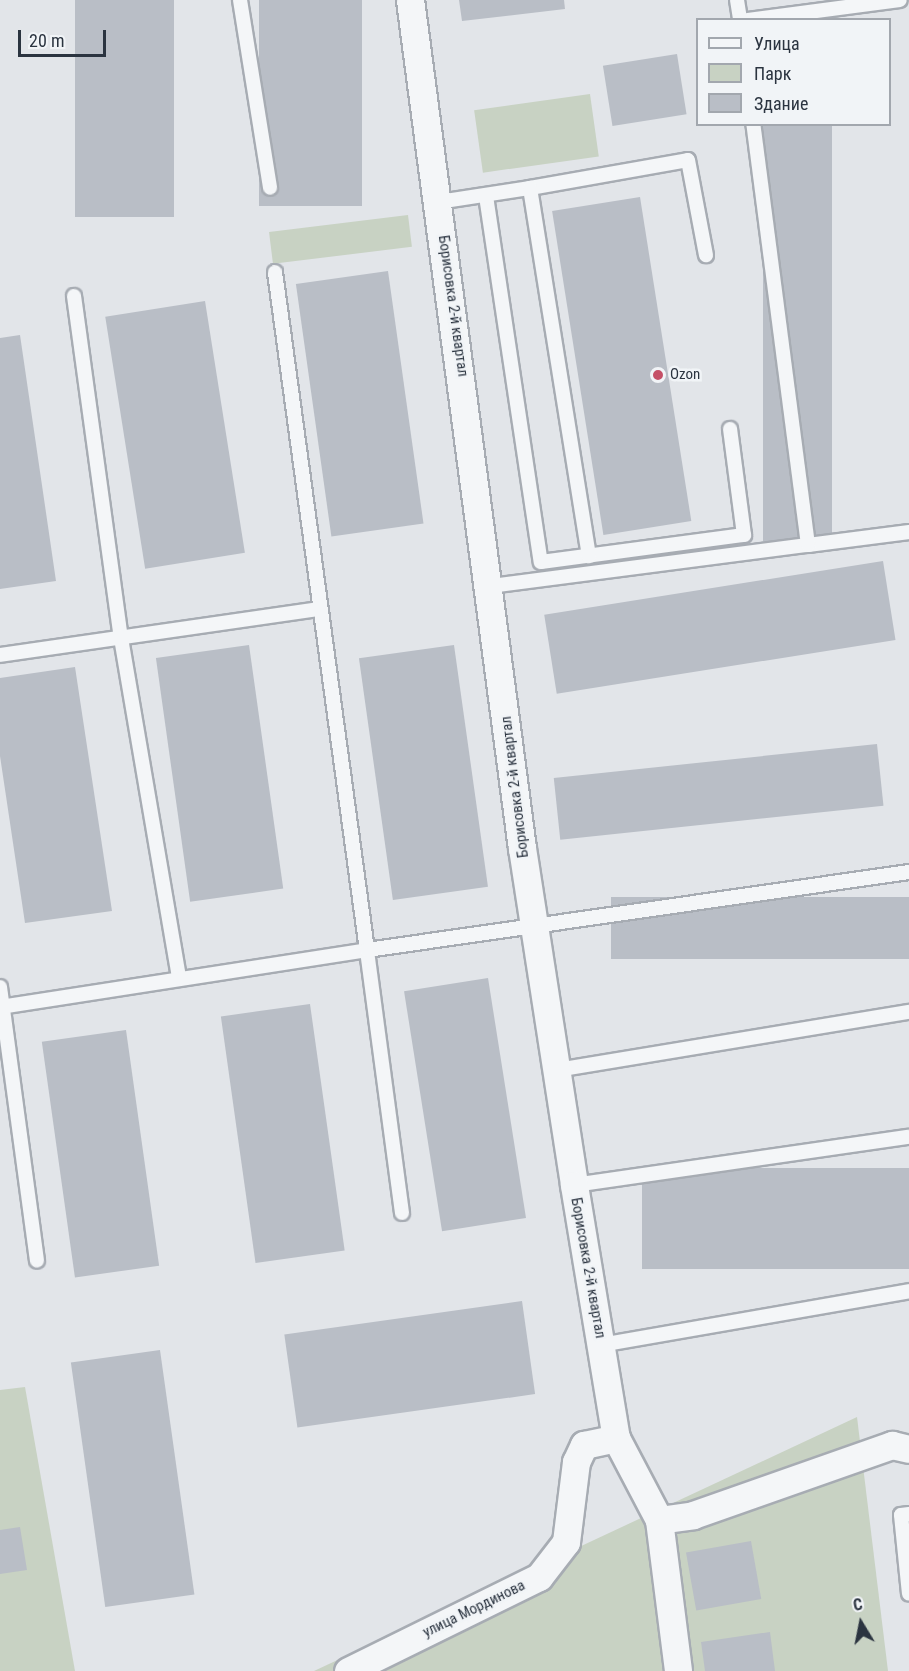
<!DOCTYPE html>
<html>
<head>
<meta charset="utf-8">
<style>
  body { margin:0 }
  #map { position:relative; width:909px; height:1671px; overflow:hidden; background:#e2e5e9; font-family:"Roboto Condensed",sans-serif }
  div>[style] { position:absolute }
  .green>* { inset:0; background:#c8d2c3; transform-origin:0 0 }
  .building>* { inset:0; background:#b9bec6; transform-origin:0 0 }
  .roads { filter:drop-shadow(2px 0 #a7acb3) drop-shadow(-2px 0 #a7acb3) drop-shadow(0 2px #a7acb3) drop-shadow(0 -2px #a7acb3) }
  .lane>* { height:14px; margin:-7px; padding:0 7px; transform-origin:7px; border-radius:7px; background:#f4f6f8 }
  .street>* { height:27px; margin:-13.5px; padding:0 13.5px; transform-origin:13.5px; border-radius:13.5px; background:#f4f6f8 }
  .dots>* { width:16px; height:16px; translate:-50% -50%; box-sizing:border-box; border:3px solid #f1f4f7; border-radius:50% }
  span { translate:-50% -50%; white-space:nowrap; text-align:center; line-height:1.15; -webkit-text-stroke:5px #f1f4f7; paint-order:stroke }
  .street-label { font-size:15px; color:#2b3440 }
  .poi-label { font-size:15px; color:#2b3440 }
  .left { translate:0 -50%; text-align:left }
  .legend { position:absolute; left:696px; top:18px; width:195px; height:108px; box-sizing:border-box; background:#f1f4f7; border:2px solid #a2a7ae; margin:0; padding:8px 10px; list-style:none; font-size:18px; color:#2b3440 }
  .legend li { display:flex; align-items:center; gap:12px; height:30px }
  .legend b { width:30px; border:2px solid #a2a7ae }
  .north { position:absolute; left:831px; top:1593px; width:60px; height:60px; -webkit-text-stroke:4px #f1f4f7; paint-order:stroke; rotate:350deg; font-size:16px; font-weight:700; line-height:24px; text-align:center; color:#2b3440 }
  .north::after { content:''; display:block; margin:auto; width:21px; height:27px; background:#2b3440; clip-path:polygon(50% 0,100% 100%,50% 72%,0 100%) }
  .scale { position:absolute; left:18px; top:30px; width:88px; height:27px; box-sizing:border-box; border:3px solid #2b3440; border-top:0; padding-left:8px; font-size:18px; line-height:21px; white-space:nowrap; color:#2b3440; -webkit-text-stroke:4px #f1f4f7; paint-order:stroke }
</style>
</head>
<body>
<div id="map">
  <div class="green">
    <div style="left:590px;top:94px;width:63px;height:117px;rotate:82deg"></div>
    <div style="left:408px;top:215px;width:32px;height:140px;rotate:83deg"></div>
    <div style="clip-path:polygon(25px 1387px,75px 1671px,0 1671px,0 1390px)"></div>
    <div style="clip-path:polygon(857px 1417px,888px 1671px,314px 1671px)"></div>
  </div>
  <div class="building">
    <div style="left:75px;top:0;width:99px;height:217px"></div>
    <div style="left:259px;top:0;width:103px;height:206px"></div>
    <div style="clip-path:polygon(459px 0,564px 0,565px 9px,462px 21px)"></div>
    <div style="left:677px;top:54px;width:61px;height:75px;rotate:81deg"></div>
    <div style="left:763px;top:124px;width:69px;height:417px"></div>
    <div style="left:640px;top:197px;width:328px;height:89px;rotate:81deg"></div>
    <div style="left:388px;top:271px;width:255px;height:93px;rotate:82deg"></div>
    <div style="left:205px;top:301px;width:255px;height:101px;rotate:81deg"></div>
    <div style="clip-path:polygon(20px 335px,56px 581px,0 589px,0 338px)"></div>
    <div style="left:883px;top:561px;width:80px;height:343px;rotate:81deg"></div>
    <div style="left:249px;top:645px;width:246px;height:94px;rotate:82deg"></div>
    <div style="left:454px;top:645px;width:244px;height:96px;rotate:82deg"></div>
    <div style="clip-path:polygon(75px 667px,112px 911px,25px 923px,0 756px,0 678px)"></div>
    <div style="left:877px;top:744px;width:62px;height:325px;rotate:84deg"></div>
    <div style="left:909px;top:897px;width:62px;height:298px;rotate:90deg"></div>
    <div style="left:488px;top:978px;width:243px;height:85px;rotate:81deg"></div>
    <div style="left:310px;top:1004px;width:249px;height:90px;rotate:82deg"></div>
    <div style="left:126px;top:1030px;width:238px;height:85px;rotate:82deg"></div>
    <div style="left:909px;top:1168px;width:101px;height:267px;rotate:90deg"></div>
    <div style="left:522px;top:1301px;width:94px;height:240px;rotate:82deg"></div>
    <div style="left:160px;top:1350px;width:247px;height:90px;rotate:82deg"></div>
    <div style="clip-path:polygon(20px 1527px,27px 1570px,0 1574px,0 1530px)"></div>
    <div style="left:751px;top:1541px;width:59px;height:66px;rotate:80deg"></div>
    <div style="clip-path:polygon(770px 1632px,775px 1671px,705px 1671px,701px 1642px)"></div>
  </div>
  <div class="roads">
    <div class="lane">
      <div style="left:240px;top:0;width:190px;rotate:80.9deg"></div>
      <div style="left:737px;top:0;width:20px;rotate:81deg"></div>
      <div style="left:748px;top:20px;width:153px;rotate:-7.5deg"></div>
      <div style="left:530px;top:188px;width:160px;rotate:-10deg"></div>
      <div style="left:688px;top:160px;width:97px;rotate:79.3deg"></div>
      <div style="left:486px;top:196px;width:370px;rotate:81.5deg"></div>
      <div style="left:541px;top:562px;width:205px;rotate:-7.6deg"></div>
      <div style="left:744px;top:535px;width:107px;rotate:-97.5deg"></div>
      <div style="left:438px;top:202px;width:93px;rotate:-8.7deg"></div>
      <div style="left:530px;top:188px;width:373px;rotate:80.9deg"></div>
      <div style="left:74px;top:296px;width:345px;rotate:82.2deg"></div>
      <div style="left:121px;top:638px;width:345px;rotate:80.3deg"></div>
      <div style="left:808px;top:545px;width:102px;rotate:-7.3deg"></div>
      <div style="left:491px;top:586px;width:320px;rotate:-7.4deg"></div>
      <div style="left:808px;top:545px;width:425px;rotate:-97.4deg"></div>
      <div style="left:0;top:655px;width:323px;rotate:-8.2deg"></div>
      <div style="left:0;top:987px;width:276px;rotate:82.3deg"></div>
      <div style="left:0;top:1007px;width:371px;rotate:-8.8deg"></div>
      <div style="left:367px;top:950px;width:684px;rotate:-97.73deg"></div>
      <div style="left:557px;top:1070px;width:357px;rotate:-9.4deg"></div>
      <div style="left:574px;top:1185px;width:338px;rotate:-8.2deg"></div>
      <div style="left:402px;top:1213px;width:265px;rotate:-97.6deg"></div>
      <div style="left:367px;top:950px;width:548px;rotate:-8.19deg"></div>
      <div style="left:601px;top:1345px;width:313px;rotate:-9.9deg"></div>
      <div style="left:909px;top:1514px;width:8px;rotate:173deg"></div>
      <div style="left:901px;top:1515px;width:79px;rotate:84.2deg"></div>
    </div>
    <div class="street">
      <div style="left:410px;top:0;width:855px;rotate:82.48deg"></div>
      <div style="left:522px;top:848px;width:341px;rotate:81.2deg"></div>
      <div style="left:574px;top:1185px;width:256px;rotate:80.6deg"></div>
      <div style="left:616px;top:1438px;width:93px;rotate:62.3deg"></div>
      <div style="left:659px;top:1520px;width:152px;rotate:82.8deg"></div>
      <div style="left:659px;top:1520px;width:34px;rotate:-8deg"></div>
      <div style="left:693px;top:1515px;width:211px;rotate:-19.4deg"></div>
      <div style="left:892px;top:1445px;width:17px;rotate:13deg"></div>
      <div style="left:348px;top:1671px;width:213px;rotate:-26.2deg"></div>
      <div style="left:539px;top:1577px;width:44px;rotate:-52.4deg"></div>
      <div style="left:566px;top:1542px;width:81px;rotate:-82.9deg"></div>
      <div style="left:576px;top:1462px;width:19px;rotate:-65deg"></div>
      <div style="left:584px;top:1445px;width:33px;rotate:-12deg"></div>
    </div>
  </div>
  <div class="dots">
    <div style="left:658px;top:375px;background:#c55067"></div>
  </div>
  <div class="street-label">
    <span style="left:453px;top:306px;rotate:82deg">Борисовка 2-й квартал</span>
    <span style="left:515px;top:787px;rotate:-97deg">Борисовка 2-й квартал</span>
    <span style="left:588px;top:1268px;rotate:80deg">Борисовка 2-й квартал</span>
    <span style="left:474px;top:1609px;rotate:-26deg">улица Мординова</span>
  </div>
  <div class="poi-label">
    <span class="left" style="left:670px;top:375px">Ozon</span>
  </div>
  <ul class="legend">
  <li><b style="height:8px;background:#f4f6f8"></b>Улица</li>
  <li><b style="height:16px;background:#c8d2c3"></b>Парк</li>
  <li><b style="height:16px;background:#b9bec6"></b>Здание</li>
  </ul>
  <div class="north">С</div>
  <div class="scale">20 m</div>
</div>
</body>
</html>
